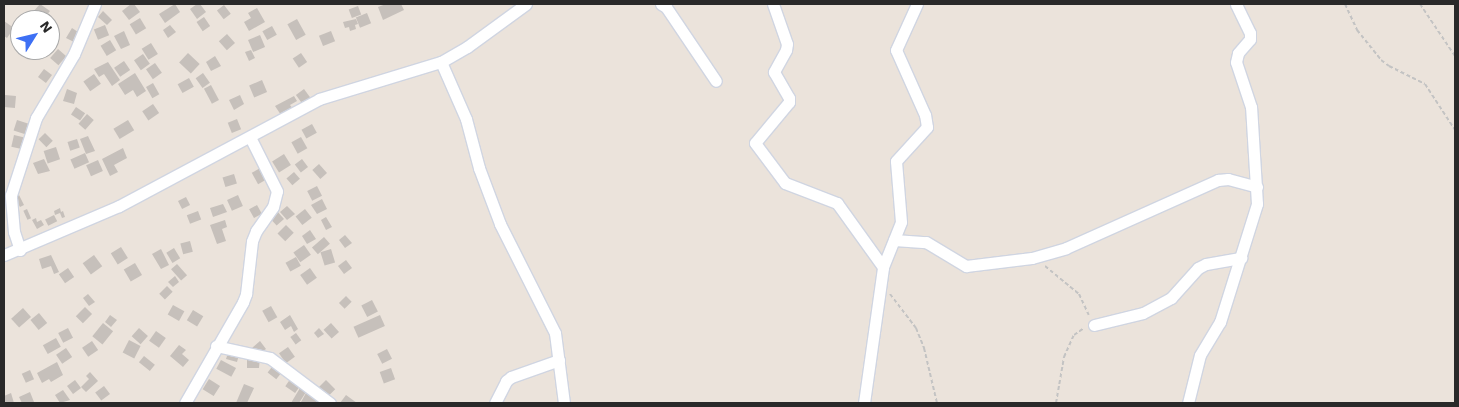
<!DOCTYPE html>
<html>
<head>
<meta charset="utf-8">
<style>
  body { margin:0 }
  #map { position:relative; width:1459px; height:407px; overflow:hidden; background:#ebe3db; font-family:"Work Sans",sans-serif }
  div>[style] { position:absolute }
  .building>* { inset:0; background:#c6c0bb; transform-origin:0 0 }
  .path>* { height:2px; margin-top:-1px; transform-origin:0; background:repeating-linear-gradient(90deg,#c3c3c3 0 4px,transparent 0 6.5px) }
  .roads { filter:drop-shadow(1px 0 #d0d5e1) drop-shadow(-1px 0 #d0d5e1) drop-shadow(0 1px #d0d5e1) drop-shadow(0 -1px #d0d5e1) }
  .street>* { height:11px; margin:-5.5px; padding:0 5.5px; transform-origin:5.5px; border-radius:5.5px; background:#fff }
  span { translate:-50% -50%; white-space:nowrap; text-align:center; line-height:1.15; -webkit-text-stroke:4px #fff; paint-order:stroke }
  .frame { position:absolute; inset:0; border:5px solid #292929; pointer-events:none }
  .north { position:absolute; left:10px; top:10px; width:50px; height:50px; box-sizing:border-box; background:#fff; border:1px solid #a9a9a9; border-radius:50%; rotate:54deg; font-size:14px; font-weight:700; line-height:20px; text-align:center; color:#292929 }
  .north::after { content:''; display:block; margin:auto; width:18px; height:22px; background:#3e70f4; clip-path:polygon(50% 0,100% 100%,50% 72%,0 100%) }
</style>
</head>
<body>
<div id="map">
  <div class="building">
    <div style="clip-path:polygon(40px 4px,50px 11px,43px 20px,32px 13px)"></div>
    <div style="clip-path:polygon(131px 4px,134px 4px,140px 12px,129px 20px,122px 11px)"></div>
    <div style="clip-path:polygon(175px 4px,180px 12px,165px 23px,159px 14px)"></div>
    <div style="clip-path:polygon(197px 4px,200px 4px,206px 12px,197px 19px,190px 9px)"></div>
    <div style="clip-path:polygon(386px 4px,401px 4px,404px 10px,383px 20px,378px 7px)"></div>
    <div style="left:224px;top:5px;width:11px;height:9px;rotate:52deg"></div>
    <div style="left:358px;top:6px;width:9px;height:10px;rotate:69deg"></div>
    <div style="clip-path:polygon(257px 8px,265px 22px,249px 31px,244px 22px,251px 18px,248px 13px)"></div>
    <div style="clip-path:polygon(103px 11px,112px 20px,107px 25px,98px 17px)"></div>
    <div style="left:367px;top:13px;width:11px;height:12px;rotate:68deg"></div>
    <div style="left:204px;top:17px;width:11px;height:9px;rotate:56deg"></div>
    <div style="left:140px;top:18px;width:12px;height:12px;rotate:59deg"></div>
    <div style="left:297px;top:19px;width:18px;height:11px;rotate:61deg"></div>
    <div style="clip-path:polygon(356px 19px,358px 24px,355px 25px,356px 29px,350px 31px,349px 27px,345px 28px,343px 22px)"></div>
    <div style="clip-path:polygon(4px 21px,14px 28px,7px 38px,4px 36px)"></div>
    <div style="left:105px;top:25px;width:11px;height:12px;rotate:68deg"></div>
    <div style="clip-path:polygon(170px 25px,176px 32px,168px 38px,163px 30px)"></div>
    <div style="left:272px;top:26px;width:10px;height:11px;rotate:61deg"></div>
    <div style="clip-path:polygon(72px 28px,81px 34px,76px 43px,66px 38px)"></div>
    <div style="clip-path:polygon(124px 31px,130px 45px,121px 49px,114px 36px)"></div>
    <div style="left:331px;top:31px;width:11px;height:13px;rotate:68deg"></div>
    <div style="left:227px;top:34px;width:12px;height:11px;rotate:48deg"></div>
    <div style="left:260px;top:35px;width:13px;height:13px;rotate:67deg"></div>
    <div style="left:110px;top:40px;width:12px;height:11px;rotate:59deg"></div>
    <div style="left:151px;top:43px;width:13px;height:11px;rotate:58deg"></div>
    <div style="left:58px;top:49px;width:11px;height:12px;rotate:41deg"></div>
    <div style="clip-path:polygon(251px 50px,255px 58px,249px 61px,245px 52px)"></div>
    <div style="left:188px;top:53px;width:16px;height:13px;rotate:43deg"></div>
    <div style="left:301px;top:53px;width:11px;height:10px;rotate:56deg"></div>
    <div style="left:143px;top:54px;width:12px;height:11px;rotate:55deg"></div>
    <div style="clip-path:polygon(215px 56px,221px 66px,211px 71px,206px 62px)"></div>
    <div style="left:124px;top:61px;width:11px;height:12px;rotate:56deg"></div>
    <div style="clip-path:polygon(108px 62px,120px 80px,112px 86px,104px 74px,99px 77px,94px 69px)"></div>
    <div style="left:155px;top:63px;width:12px;height:11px;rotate:55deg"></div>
    <div style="left:44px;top:69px;width:10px;height:10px;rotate:37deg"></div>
    <div style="clip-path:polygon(135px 73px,146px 91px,137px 97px,133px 90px,125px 95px,118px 84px)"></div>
    <div style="left:203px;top:73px;width:12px;height:9px;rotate:55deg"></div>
    <div style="left:94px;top:74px;width:12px;height:13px;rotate:55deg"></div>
    <div style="left:189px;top:78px;width:10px;height:13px;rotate:61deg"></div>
    <div style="left:262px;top:80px;width:13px;height:14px;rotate:67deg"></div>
    <div style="left:153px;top:83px;width:13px;height:8px;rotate:61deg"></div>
    <div style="left:211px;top:85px;width:17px;height:8px;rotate:62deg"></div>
    <div style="clip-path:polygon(67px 89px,77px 93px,74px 104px,63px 101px)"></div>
    <div style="left:304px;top:89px;width:14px;height:10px;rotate:54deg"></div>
    <div style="left:5px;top:95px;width:11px;height:12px;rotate:5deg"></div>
    <div style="clip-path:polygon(240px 95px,244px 104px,234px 110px,229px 100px)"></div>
    <div style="clip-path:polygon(294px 96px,297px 101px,290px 105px,293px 109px,281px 115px,275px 106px)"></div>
    <div style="left:153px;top:104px;width:11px;height:13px;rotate:56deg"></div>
    <div style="left:76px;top:107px;width:11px;height:9px;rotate:34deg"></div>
    <div style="left:87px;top:114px;width:9px;height:13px;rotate:41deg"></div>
    <div style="left:237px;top:119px;width:11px;height:10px;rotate:68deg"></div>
    <div style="left:17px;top:120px;width:13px;height:11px;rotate:18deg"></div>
    <div style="left:128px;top:120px;width:12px;height:17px;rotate:59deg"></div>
    <div style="left:312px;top:124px;width:10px;height:12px;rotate:61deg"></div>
    <div style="left:45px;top:133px;width:11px;height:9px;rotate:45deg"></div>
    <div style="left:14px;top:135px;width:13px;height:12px;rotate:13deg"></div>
    <div style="clip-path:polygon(88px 136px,95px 151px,86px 154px,80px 139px)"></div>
    <div style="left:301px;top:137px;width:13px;height:11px;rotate:61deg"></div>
    <div style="left:77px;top:139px;width:9px;height:10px;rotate:72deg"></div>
    <div style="left:56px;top:147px;width:13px;height:13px;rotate:72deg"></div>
    <div style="clip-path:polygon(123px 148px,127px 158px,114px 165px,118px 172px,110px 176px,102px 159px)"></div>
    <div style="left:85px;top:153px;width:10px;height:16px;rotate:66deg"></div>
    <div style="left:284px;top:154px;width:13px;height:14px;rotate:58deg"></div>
    <div style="clip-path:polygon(44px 159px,50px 171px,38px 174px,33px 163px)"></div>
    <div style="left:302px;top:159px;width:10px;height:9px;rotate:53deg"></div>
    <div style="left:98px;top:160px;width:12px;height:13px;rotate:66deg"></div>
    <div style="left:319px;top:164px;width:12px;height:9px;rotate:48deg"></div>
    <div style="left:264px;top:166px;width:13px;height:14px;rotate:61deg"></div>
    <div style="left:294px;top:172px;width:9px;height:10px;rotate:49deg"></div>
    <div style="left:234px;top:174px;width:10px;height:12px;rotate:73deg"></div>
    <div style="left:317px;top:186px;width:11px;height:11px;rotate:63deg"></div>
    <div style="clip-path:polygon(17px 191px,24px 205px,20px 207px,13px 194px)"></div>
    <div style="left:238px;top:195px;width:12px;height:12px;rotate:66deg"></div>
    <div style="left:186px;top:197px;width:9px;height:9px;rotate:63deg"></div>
    <div style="clip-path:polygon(322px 199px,327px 209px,317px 214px,311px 205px)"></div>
    <div style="clip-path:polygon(223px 204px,227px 212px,213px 217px,210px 208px)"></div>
    <div style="left:257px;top:205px;width:10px;height:9px;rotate:61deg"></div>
    <div style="clip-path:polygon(287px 206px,295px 214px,287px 220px,280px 212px)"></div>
    <div style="clip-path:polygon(60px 208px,61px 212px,63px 211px,65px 217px,62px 218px,60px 213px,55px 215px,54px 211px)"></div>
    <div style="left:27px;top:209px;width:10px;height:4px;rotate:66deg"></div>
    <div style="left:305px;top:209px;width:11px;height:12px;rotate:52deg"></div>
    <div style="left:276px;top:210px;width:12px;height:10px;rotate:48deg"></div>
    <div style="left:198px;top:211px;width:9px;height:12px;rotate:69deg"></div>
    <div style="left:54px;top:215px;width:7px;height:10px;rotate:63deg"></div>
    <div style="clip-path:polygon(326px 217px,332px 227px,326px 230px,321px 220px)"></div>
    <div style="clip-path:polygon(36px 218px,37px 222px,41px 220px,44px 225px,37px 229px,32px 220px)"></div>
    <div style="clip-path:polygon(225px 220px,227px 227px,222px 229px,226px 241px,217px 244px,210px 225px)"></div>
    <div style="left:286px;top:225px;width:11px;height:12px;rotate:45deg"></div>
    <div style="clip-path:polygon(310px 230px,316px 239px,307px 244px,302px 236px)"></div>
    <div style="clip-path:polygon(345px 235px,352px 243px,345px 248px,339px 240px)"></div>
    <div style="left:324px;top:237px;width:9px;height:16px;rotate:49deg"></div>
    <div style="left:190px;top:241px;width:11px;height:10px;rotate:75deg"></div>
    <div style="left:304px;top:245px;width:12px;height:13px;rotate:55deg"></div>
    <div style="left:121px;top:247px;width:13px;height:12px;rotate:58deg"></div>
    <div style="left:174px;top:248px;width:12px;height:9px;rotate:59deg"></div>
    <div style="clip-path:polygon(161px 249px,169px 265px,161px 269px,152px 254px)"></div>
    <div style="left:331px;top:249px;width:14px;height:11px;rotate:73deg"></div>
    <div style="clip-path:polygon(51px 255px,59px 272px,54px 274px,51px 266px,42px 269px,39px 259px)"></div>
    <div style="left:94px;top:255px;width:14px;height:14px;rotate:54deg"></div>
    <div style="left:296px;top:257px;width:10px;height:12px;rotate:61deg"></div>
    <div style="left:346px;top:260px;width:10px;height:10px;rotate:53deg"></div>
    <div style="left:135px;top:263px;width:14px;height:13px;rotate:60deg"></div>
    <div style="left:177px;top:264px;width:15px;height:8px;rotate:48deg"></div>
    <div style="left:68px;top:268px;width:11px;height:11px;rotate:56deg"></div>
    <div style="left:310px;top:268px;width:12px;height:12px;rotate:55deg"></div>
    <div style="clip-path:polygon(175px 276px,179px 282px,173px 287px,168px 282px)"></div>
    <div style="left:167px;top:286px;width:8px;height:11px;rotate:45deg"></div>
    <div style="clip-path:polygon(88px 294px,95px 302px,89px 306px,83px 298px)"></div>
    <div style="left:346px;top:296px;width:8px;height:10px;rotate:45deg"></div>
    <div style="left:372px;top:300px;width:13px;height:12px;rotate:63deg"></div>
    <div style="left:173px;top:305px;width:13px;height:11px;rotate:29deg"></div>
    <div style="left:271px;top:306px;width:13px;height:10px;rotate:61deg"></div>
    <div style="left:85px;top:307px;width:10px;height:13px;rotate:45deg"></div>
    <div style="left:23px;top:308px;width:12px;height:16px;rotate:48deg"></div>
    <div style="left:193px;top:310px;width:12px;height:12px;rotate:31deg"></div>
    <div style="left:39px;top:313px;width:13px;height:11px;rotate:51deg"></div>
    <div style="clip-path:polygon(110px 315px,117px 320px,111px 327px,105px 322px)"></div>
    <div style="clip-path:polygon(290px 315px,298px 329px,294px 332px,291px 326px,285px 330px,280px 322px)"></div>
    <div style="left:380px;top:315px;width:12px;height:29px;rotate:66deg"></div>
    <div style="left:103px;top:323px;width:13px;height:17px;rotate:39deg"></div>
    <div style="left:331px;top:323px;width:12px;height:10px;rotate:48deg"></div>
    <div style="left:68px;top:328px;width:11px;height:11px;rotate:63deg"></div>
    <div style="left:139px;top:328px;width:12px;height:11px;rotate:42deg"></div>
    <div style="clip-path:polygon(319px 328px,324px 334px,318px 338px,314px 333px)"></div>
    <div style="left:156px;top:331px;width:12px;height:12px;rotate:35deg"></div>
    <div style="left:296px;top:333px;width:9px;height:7px;rotate:54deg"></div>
    <div style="left:56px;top:338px;width:10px;height:15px;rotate:61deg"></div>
    <div style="left:129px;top:340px;width:13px;height:14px;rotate:27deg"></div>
    <div style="left:92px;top:341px;width:11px;height:12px;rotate:56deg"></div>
    <div style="clip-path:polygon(260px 341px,266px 349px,257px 355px,252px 348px)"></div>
    <div style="clip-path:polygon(179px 345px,186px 350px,182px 354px,189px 360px,183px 367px,170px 356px)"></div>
    <div style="clip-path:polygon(230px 347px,240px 351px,237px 362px,226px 359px)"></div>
    <div style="left:288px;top:347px;width:12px;height:11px;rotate:55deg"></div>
    <div style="left:66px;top:348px;width:11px;height:12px;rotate:56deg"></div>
    <div style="left:387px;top:349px;width:11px;height:11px;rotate:63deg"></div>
    <div style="left:144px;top:356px;width:14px;height:8px;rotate:39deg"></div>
    <div style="clip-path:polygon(247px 356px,260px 357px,259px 368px,247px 368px)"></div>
    <div style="left:221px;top:360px;width:17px;height:10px;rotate:28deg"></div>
    <div style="clip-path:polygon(57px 362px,63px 375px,51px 382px,49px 379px,42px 383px,37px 373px)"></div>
    <div style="left:275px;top:363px;width:11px;height:12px;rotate:38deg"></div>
    <div style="left:391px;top:368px;width:12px;height:12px;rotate:70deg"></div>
    <div style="left:30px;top:370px;width:10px;height:9px;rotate:66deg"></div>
    <div style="clip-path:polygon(90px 372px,98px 381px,86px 392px,81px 387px,89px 379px,86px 376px)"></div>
    <div style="left:291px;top:378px;width:12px;height:10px;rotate:35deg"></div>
    <div style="left:209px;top:379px;width:13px;height:12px;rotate:32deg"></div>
    <div style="left:75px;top:380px;width:10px;height:10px;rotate:53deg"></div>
    <div style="left:326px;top:380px;width:13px;height:11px;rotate:45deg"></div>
    <div style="clip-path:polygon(244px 384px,254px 388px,247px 403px,236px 403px)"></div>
    <div style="left:104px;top:386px;width:10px;height:11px;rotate:53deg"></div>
    <div style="clip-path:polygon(300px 388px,306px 392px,299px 403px,291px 403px)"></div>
    <div style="clip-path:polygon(63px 390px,70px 400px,60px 403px,55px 395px)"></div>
    <div style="clip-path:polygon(30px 392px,34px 402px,22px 403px,19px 397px)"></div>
    <div style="clip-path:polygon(11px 393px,14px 403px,4px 403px,4px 396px)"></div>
    <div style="clip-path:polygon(306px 393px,318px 400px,316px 403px,301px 402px)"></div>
    <div style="clip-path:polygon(346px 395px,357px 403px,340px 403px)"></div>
  </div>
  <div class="path">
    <div style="left:1345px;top:4px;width:29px;rotate:65deg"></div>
    <div style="left:1357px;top:30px;width:38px;rotate:51deg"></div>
    <div style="left:1381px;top:60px;width:10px;rotate:37deg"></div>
    <div style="left:1389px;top:66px;width:40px;rotate:26.6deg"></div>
    <div style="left:1425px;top:84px;width:55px;rotate:56.9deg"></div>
    <div style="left:1420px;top:4px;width:63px;rotate:56.1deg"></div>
    <div style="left:1045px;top:266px;width:44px;rotate:39.5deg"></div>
    <div style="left:1079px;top:294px;width:23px;rotate:65deg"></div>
    <div style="left:890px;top:294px;width:43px;rotate:52.6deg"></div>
    <div style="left:916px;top:328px;width:22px;rotate:68deg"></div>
    <div style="left:924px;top:348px;width:57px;rotate:76.7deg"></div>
    <div style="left:1056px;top:403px;width:47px;rotate:-80.1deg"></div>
    <div style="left:1064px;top:357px;width:24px;rotate:-66deg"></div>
    <div style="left:1074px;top:335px;width:12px;rotate:-35deg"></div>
  </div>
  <div class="roads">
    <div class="street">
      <div style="left:661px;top:4px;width:6px;rotate:31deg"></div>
      <div style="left:666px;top:7px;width:89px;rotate:56deg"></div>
      <div style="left:773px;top:4px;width:42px;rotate:70.7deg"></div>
      <div style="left:787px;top:44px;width:6px;rotate:99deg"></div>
      <div style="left:786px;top:50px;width:25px;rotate:119deg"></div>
      <div style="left:774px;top:72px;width:30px;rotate:60deg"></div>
      <div style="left:789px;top:98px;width:4px;rotate:90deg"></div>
      <div style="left:789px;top:102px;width:53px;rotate:129.7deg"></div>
      <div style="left:755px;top:143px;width:50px;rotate:53.1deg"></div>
      <div style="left:785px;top:183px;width:56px;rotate:21deg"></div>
      <div style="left:837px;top:203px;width:79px;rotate:54.3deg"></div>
      <div style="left:441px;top:62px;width:62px;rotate:66.3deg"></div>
      <div style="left:466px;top:119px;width:51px;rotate:75.1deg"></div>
      <div style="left:479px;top:168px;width:60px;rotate:69.4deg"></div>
      <div style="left:500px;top:224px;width:122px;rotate:63.2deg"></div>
      <div style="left:555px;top:333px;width:71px;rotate:82.7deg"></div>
      <div style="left:894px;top:240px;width:32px;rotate:4deg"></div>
      <div style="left:926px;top:242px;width:47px;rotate:31deg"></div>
      <div style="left:966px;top:266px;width:66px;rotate:-6.9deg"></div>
      <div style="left:1032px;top:258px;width:35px;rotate:-16deg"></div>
      <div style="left:1066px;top:248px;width:167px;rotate:-24.1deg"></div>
      <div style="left:1218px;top:180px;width:10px;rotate:-6deg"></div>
      <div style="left:1228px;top:179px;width:30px;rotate:15deg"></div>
      <div style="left:20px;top:250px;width:19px;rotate:-108deg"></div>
      <div style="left:14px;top:232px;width:37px;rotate:-95deg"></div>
      <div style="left:11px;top:195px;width:81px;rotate:-72deg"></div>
      <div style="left:36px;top:118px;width:74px;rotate:-59.3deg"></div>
      <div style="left:74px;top:54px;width:54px;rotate:-67.2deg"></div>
      <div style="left:4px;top:255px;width:125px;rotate:-23.1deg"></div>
      <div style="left:119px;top:206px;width:227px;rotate:-28.1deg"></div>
      <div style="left:319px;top:99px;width:127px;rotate:-16.9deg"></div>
      <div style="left:441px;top:62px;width:30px;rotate:-30deg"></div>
      <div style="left:467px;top:47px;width:73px;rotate:-36.1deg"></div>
      <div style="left:1094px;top:325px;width:50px;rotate:-13.8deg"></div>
      <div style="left:1143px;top:313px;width:32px;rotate:-28deg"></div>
      <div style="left:1171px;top:298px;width:40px;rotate:-48deg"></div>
      <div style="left:1198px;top:268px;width:9px;rotate:-27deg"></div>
      <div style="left:1206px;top:264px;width:36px;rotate:-10deg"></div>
      <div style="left:216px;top:346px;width:55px;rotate:12.5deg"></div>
      <div style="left:270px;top:358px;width:75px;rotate:36.9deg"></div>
      <div style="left:185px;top:403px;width:116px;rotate:-60.1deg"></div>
      <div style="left:243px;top:302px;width:9px;rotate:-69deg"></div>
      <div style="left:246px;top:294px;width:53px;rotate:-83.5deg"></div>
      <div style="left:252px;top:241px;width:11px;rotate:-68deg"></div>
      <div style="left:256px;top:231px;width:29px;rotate:-55deg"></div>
      <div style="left:273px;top:207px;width:16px;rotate:-76deg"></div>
      <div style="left:277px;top:191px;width:60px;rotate:-116.6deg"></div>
      <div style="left:495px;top:403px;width:25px;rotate:-63deg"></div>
      <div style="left:506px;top:381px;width:6px;rotate:-39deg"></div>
      <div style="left:511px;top:377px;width:51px;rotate:-19.5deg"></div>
      <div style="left:864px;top:403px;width:137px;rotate:-82deg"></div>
      <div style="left:883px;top:267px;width:48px;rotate:-68.2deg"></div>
      <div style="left:901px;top:222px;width:61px;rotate:-94.7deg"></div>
      <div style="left:896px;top:161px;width:46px;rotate:-47.6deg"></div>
      <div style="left:927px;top:127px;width:12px;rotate:-99deg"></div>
      <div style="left:925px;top:115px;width:71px;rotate:-114deg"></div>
      <div style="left:896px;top:50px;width:51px;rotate:-65.5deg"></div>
      <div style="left:1188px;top:403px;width:49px;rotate:-76deg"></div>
      <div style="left:1200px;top:355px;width:39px;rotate:-59deg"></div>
      <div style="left:1220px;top:322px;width:124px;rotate:-72.6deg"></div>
      <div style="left:1257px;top:204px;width:97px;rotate:-93.5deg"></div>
      <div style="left:1251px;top:107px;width:47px;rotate:-108.4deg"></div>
      <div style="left:1236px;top:62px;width:9px;rotate:-77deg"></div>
      <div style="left:1238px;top:53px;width:18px;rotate:-49deg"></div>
      <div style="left:1250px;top:39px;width:6px;rotate:-90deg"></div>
      <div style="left:1250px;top:33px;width:32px;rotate:-116deg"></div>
    </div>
  </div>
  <div class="frame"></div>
  <div class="north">N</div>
</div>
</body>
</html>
